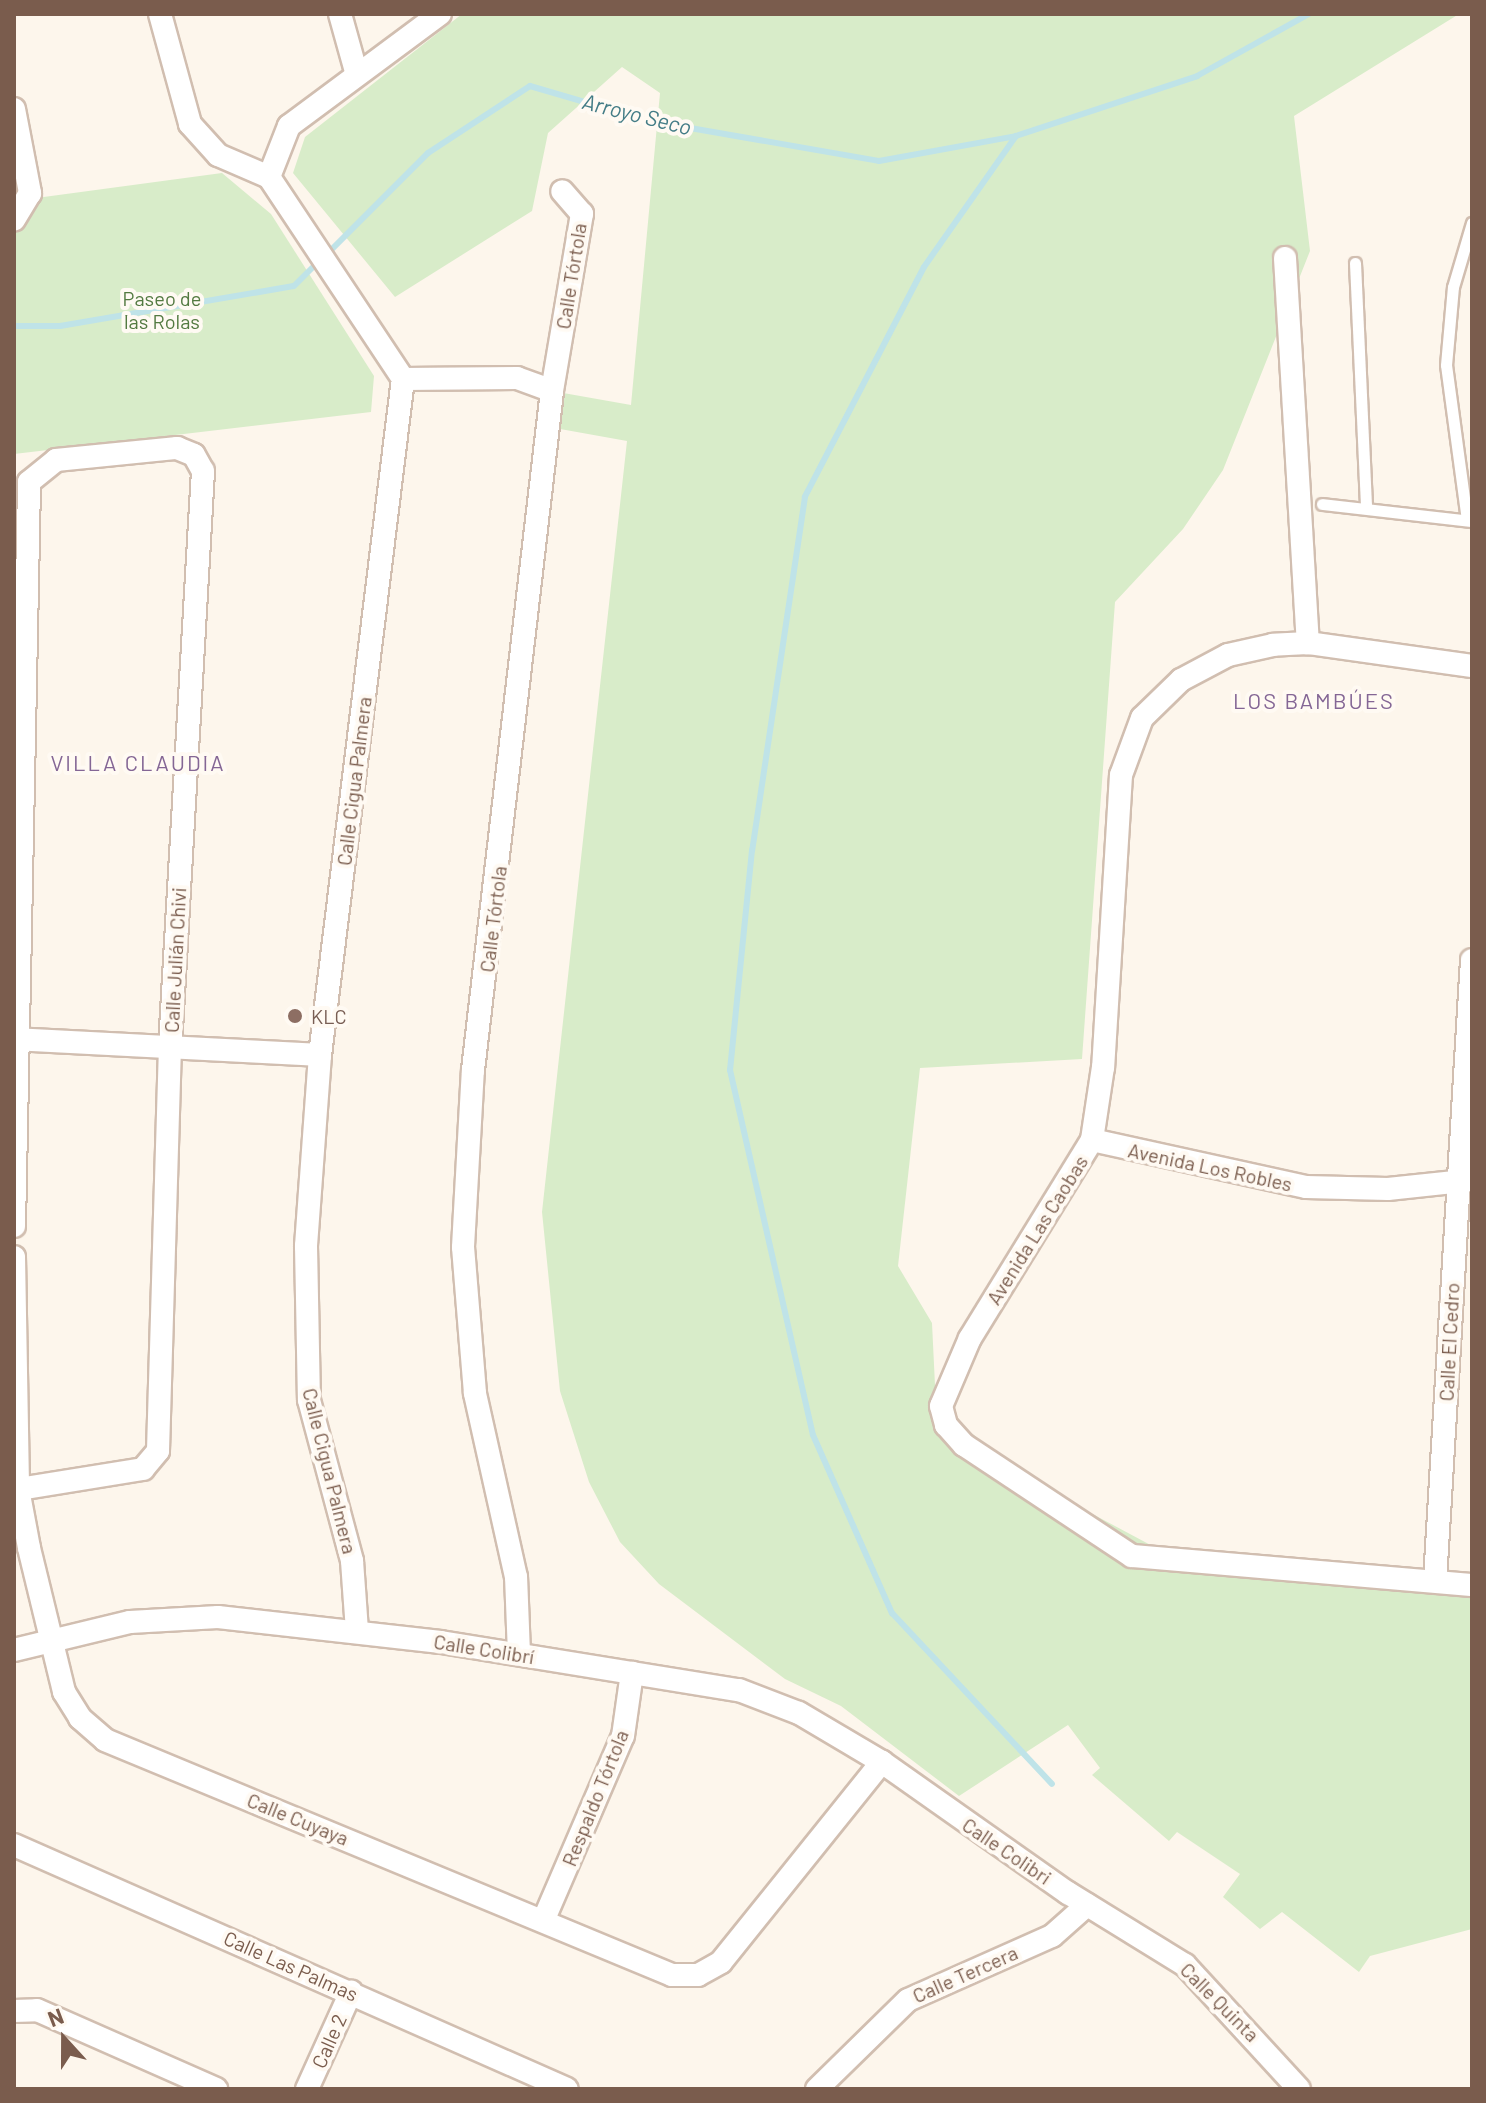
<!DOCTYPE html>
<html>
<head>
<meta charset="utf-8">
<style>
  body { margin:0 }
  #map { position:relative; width:1486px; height:2103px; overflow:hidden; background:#fdf6ec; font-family:Barlow,sans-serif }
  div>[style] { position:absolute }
  .green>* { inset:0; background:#d8ecc9 }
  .stream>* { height:6px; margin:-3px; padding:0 3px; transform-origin:3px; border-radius:3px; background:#bfe3e8 }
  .roads { filter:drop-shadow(2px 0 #d1beb0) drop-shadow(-2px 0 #d1beb0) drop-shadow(0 2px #d1beb0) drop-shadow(0 -2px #d1beb0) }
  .lane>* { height:11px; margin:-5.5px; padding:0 5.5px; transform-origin:5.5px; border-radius:5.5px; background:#fff }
  .street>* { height:22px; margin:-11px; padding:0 11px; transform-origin:11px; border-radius:11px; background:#fff }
  .dots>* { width:22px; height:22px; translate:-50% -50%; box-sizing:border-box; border:4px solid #fffaf3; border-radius:50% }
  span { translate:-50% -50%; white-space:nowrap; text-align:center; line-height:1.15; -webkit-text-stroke:8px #fffaf3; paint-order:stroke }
  .street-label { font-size:20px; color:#7a5c4d }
  .park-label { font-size:20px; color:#537a41 }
  .education-label { font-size:20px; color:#785e54 }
  .left { translate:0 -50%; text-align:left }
  .water-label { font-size:22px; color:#437c86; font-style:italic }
  .neighbourhood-label { font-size:22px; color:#846695; letter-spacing:2px }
  .frame { position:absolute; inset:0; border:16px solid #7a5c4d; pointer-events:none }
  .north { position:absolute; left:24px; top:1999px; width:80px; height:80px; -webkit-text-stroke:6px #fffaf3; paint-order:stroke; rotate:339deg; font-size:22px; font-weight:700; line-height:32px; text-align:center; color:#7a5c4d }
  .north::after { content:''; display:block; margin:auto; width:28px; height:36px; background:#7a5c4d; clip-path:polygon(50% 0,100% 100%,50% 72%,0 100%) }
</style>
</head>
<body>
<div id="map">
  <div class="green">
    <div style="clip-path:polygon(462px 14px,1459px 14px,1294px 116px,1310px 251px,1223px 470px,1183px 529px,1115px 602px,1082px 1059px,920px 1068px,898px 1266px,932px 1323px,936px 1406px,1040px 1486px,1188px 1565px,1472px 1595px,1472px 1929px,1370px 1956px,1359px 1972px,1282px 1912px,1260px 1929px,1223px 1897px,1240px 1874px,1177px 1832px,1169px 1841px,1092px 1775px,1100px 1768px,1068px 1725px,959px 1796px,841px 1706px,785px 1679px,659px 1584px,620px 1542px,589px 1482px,560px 1391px,542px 1212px,627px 441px,549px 427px,552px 391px,631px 405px,660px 93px,622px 67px,548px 133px,532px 211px,395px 297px,293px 173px,305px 137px)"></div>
    <div style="clip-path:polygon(222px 173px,271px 214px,374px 376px,371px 412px,14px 454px,14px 201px)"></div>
  </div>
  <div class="stream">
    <div style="left:1016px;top:136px;width:160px;rotate:125.1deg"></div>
    <div style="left:924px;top:267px;width:259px;rotate:117.4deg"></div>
    <div style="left:805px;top:497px;width:357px;rotate:98.5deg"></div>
    <div style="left:752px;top:850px;width:221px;rotate:95.7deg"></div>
    <div style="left:730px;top:1070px;width:374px;rotate:77.2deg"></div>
    <div style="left:813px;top:1435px;width:195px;rotate:66.1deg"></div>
    <div style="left:892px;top:1613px;width:234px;rotate:46.9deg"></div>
    <div style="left:327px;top:254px;width:143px;rotate:-45deg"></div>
    <div style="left:428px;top:153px;width:122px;rotate:-33.3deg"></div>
    <div style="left:530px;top:86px;width:125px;rotate:16.3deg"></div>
    <div style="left:650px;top:121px;width:232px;rotate:9.9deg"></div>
    <div style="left:879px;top:161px;width:139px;rotate:-10.3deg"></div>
    <div style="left:1016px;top:136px;width:191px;rotate:-18.3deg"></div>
    <div style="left:1197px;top:76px;width:128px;rotate:-29deg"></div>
    <div style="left:14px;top:326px;width:46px"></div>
    <div style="left:60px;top:326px;width:237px;rotate:-9.7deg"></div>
    <div style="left:294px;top:286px;width:35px;rotate:-45deg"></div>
  </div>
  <div class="roads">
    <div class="lane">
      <div style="left:1355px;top:263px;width:245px;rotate:87.4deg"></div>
      <div style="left:1322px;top:504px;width:151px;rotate:6.5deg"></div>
      <div style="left:1467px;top:520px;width:156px;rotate:-97.7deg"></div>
      <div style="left:1446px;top:365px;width:78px;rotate:-84.9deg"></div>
      <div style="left:1453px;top:287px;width:67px;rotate:-73.5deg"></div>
    </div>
    <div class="street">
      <div style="left:160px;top:14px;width:114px;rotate:74.7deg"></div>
      <div style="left:190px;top:124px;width:42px;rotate:47.9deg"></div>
      <div style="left:218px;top:155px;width:56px;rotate:23.3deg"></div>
      <div style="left:269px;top:177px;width:242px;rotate:56.4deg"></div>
      <div style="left:403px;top:379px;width:681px;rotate:97deg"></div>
      <div style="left:320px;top:1055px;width:192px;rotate:94.2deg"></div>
      <div style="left:306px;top:1246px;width:154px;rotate:88.9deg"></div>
      <div style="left:309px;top:1400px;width:167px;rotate:75deg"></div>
      <div style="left:352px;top:1561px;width:70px;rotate:85.9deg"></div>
      <div style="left:340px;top:14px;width:63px;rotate:74.4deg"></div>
      <div style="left:14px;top:109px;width:86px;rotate:79.2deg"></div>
      <div style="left:30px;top:193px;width:31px;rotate:121deg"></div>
      <div style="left:269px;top:177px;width:55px;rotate:-68.6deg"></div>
      <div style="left:289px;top:126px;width:188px;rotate:-36.6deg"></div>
      <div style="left:1285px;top:258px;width:386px;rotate:86.6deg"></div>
      <div style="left:403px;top:379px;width:114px;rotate:-0.5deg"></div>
      <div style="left:517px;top:378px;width:37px;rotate:20deg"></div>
      <div style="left:1472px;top:666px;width:166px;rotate:-172deg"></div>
      <div style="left:1308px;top:643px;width:35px;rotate:177deg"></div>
      <div style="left:1273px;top:645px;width:46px;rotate:167.5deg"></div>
      <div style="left:1228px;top:655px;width:53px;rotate:152deg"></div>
      <div style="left:1181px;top:680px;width:54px;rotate:135.7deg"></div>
      <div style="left:1142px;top:718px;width:61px;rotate:110.2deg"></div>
      <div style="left:1121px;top:775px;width:293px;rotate:93.5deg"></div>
      <div style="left:1103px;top:1067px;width:74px;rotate:98.6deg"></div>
      <div style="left:1092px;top:1140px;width:233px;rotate:121.6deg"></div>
      <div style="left:970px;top:1338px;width:74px;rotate:113.1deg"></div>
      <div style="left:941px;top:1406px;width:20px;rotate:75deg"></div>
      <div style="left:946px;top:1425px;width:27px;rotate:48deg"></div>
      <div style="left:964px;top:1445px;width:201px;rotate:33.5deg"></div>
      <div style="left:1132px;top:1556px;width:341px;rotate:4.9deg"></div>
      <div style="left:14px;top:1039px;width:306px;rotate:3deg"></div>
      <div style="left:1092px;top:1140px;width:219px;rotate:12.4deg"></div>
      <div style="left:1306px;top:1187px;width:82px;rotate:1.4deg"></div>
      <div style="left:1388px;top:1189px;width:84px;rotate:-6.1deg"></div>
      <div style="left:14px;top:1226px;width:744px;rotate:-88.84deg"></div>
      <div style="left:29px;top:482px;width:35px;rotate:-39deg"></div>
      <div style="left:56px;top:460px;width:122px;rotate:-5.7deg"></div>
      <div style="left:177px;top:448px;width:18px;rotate:22deg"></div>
      <div style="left:194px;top:455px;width:18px;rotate:61deg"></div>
      <div style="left:203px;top:471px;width:576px;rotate:93.28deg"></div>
      <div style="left:170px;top:1046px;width:405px;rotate:91.7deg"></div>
      <div style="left:158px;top:1451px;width:23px;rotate:130deg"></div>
      <div style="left:143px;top:1469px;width:131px;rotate:170.8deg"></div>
      <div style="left:14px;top:1257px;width:232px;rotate:89deg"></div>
      <div style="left:18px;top:1489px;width:60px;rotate:79.4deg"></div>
      <div style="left:29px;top:1548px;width:148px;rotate:76.3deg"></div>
      <div style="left:64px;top:1692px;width:31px;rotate:58deg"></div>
      <div style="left:80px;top:1718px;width:33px;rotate:41deg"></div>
      <div style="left:105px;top:1740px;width:614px;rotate:22.51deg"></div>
      <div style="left:672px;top:1975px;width:26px"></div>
      <div style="left:698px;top:1975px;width:26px;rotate:-29deg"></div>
      <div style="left:721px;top:1962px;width:257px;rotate:-51.2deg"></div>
      <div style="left:1435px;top:1581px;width:622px;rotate:-86.59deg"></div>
      <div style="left:14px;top:1650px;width:119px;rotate:-13.6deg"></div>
      <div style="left:130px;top:1622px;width:88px;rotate:-3.3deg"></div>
      <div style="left:218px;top:1617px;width:224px;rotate:6.4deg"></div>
      <div style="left:441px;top:1642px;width:302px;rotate:9.2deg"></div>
      <div style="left:739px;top:1690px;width:64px;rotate:21deg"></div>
      <div style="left:799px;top:1713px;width:96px;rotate:30.6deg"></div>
      <div style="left:882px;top:1762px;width:228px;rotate:35.2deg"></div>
      <div style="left:1068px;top:1893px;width:137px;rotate:31.6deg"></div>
      <div style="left:1185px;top:1965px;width:168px;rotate:47.4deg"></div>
      <div style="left:519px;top:1654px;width:77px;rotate:-92.2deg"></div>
      <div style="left:516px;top:1577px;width:189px;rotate:-102.6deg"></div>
      <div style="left:475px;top:1393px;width:146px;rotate:-94.7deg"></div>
      <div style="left:463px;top:1247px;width:177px;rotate:-86.8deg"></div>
      <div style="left:473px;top:1070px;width:684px;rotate:-83.36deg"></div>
      <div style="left:552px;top:391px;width:180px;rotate:-80.4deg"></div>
      <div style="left:582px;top:214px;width:30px;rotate:-131deg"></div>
      <div style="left:14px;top:1845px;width:604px;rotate:23.81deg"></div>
      <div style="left:544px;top:1919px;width:199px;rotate:-66.7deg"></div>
      <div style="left:623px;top:1736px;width:64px;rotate:-81.9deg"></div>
      <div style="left:14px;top:2011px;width:23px;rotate:-2deg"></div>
      <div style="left:37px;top:2010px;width:196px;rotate:23.8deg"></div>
      <div style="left:307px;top:2089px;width:107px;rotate:-65.6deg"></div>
      <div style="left:817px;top:2089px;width:127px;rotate:-44.4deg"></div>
      <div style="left:908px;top:2000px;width:158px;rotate:-24deg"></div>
      <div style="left:1052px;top:1936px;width:47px;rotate:-41.5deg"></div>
    </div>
  </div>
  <div class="dots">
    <div style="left:295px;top:1016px;background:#8d6e63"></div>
  </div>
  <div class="street-label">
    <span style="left:571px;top:276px;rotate:-81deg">Calle Tórtola</span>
    <span style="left:354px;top:781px;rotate:-83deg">Calle Cigua Palmera</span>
    <span style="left:493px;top:919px;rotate:-83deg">Calle Tórtola</span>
    <span style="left:175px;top:960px;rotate:-87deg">Calle Julián Chivi</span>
    <span style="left:1210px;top:1167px;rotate:12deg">Avenida Los Robles</span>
    <span style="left:1037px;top:1230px;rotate:-58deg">Avenida Las Caobas</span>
    <span style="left:1449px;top:1342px;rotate:-87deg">Calle El Cedro</span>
    <span style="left:330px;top:1471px;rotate:76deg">Calle Cigua Palmera</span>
    <span style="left:484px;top:1649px;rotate:9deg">Calle Colibrí</span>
    <span style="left:595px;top:1798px;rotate:-68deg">Respaldo Tórtola</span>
    <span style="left:298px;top:1819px;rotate:22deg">Calle Cuyaya</span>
    <span style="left:1007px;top:1851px;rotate:34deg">Calle Colibri</span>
    <span style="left:291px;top:1966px;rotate:24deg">Calle Las Palmas</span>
    <span style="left:965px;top:1974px;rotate:-24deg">Calle Tercera</span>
    <span style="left:1220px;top:2002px;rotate:45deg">Calle Quinta</span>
    <span style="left:329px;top:2041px;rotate:-66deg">Calle 2</span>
  </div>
  <div class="park-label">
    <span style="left:162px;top:310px">Paseo de<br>las Rolas</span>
  </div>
  <div class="education-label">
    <span class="left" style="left:311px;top:1016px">KLC</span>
  </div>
  <div class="water-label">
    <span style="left:637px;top:114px;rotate:14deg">Arroyo Seco</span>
  </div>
  <div class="neighbourhood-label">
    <span style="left:1314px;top:701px">LOS BAMBÚES</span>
    <span style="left:138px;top:763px">VILLA CLAUDIA</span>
  </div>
  <div class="frame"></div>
  <div class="north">N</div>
</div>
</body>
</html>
